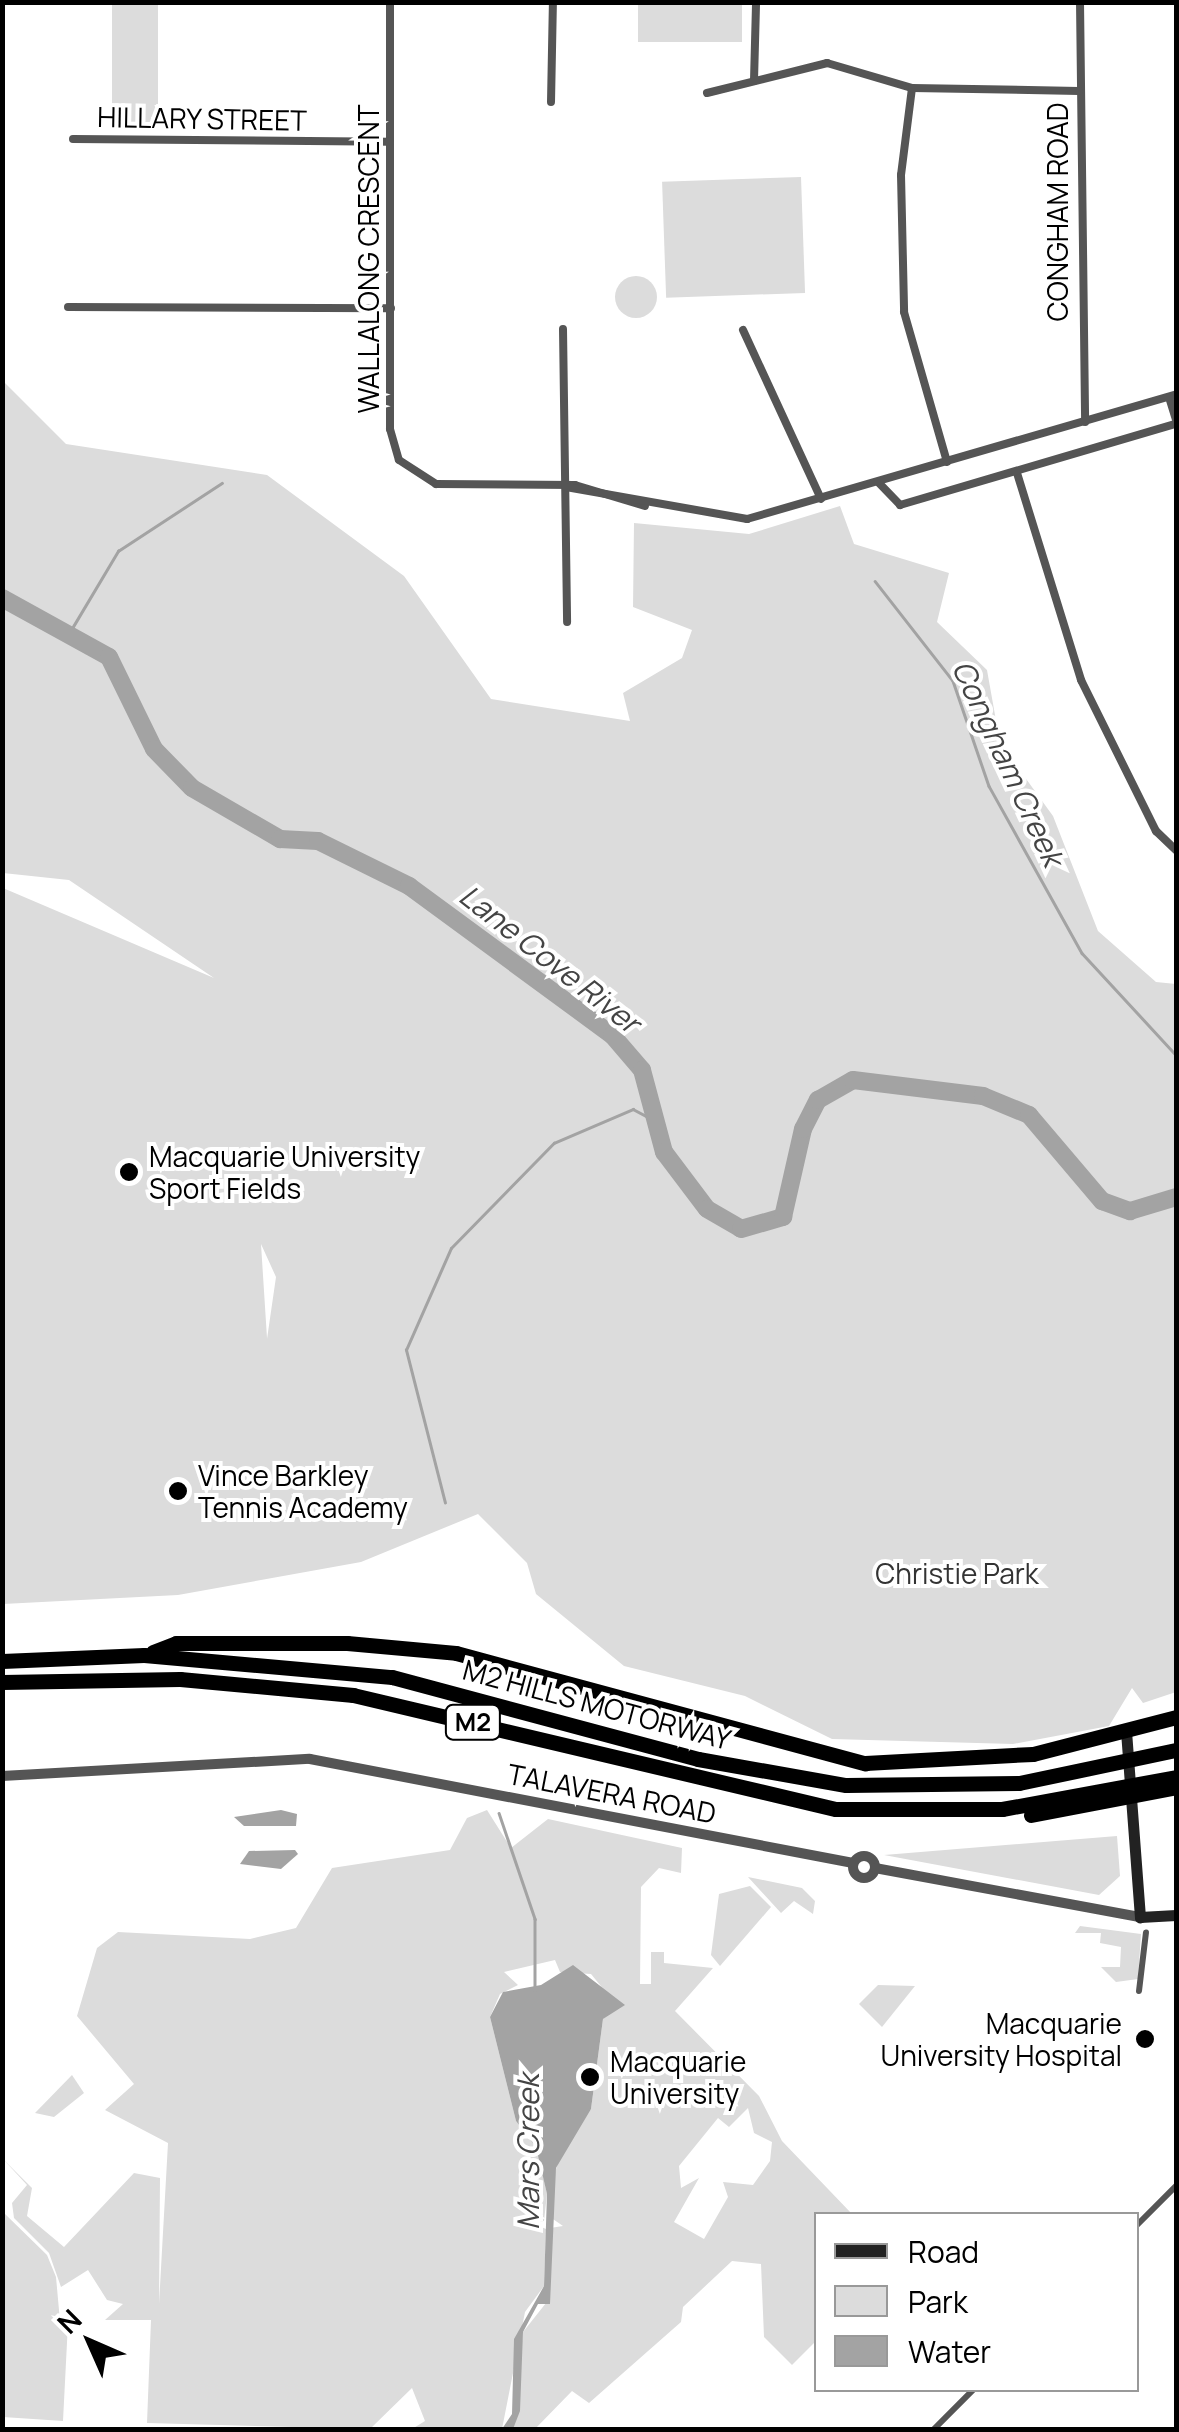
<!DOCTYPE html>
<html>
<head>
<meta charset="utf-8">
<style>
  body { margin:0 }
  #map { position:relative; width:1179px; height:2432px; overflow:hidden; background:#fff; font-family:Manrope,sans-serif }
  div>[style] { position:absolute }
  .green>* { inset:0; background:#dcdcdc; transform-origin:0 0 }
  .round { border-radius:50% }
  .water>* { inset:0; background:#a3a3a3 }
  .stream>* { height:2.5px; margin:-1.25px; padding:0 1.25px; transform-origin:1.25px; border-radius:1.25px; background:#a3a3a3 }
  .river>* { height:18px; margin:-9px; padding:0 9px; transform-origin:9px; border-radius:9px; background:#a3a3a3 }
  .pedestrian>* { height:6px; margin:-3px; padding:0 3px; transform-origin:3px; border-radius:3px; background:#555 }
  .minor>* { height:8px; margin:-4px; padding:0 4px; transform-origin:4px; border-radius:4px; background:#555 }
  .tertiary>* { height:10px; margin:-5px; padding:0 5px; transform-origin:5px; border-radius:5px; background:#555 }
  .tertiary>.ring { margin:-5px; padding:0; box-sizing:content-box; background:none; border:10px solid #555; border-radius:50% }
  .secondary>* { height:11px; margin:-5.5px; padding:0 5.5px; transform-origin:5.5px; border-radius:5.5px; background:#222 }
  .motorway>* { height:15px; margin:-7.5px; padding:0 7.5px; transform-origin:7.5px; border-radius:7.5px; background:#000 }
  .dots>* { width:28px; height:28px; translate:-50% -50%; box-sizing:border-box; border:5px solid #fff; border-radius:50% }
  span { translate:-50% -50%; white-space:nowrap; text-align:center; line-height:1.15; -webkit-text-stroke:8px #fff; paint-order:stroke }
  .shield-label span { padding:2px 8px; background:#fff; border:2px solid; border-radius:8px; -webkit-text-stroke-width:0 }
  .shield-label { font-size:25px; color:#000; font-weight:700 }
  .street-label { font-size:28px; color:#000 }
  .poi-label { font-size:28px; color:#000 }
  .left { translate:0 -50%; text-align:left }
  .right { translate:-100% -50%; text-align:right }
  .park-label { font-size:28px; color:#333 }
  .water-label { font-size:30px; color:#444; font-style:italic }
  .frame { position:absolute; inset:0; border:5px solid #000; pointer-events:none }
  .legend { position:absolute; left:814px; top:2212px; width:325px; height:180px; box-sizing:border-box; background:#fff; border:2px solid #999; margin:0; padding:12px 18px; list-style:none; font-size:30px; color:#000 }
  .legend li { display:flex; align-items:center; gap:20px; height:50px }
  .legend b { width:50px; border:2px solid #999 }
  .north { position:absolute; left:40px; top:2292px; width:100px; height:100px; -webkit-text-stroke:8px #fff; paint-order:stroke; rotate:315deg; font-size:28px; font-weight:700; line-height:40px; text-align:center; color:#000 }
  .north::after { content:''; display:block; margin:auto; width:35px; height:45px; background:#000; clip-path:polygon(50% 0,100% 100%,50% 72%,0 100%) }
</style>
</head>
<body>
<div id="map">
  <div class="green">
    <div style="left:112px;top:3px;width:46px;height:126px"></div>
    <div style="left:638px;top:3px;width:104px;height:39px"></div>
    <div style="left:801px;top:177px;width:116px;height:139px;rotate:88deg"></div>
    <div class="round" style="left:615px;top:276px;width:42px;height:42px"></div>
    <div style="clip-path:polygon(evenodd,3px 381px,66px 444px,267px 475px,404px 576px,491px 699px,630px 721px,623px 693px,682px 658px,692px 630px,633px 607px,634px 523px,749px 534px,840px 506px,854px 544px,949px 573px,937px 622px,987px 670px,1000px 743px,1053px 816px,1098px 931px,1156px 982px,1176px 984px,1176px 1692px,1143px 1703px,1132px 1688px,1109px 1726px,1013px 1744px,832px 1739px,745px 1696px,624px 1666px,536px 1594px,527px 1563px,478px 1514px,361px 1562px,178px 1595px,3px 1604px,3px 888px,214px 978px,69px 880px,3px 873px,3px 381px,261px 1244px,276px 1277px,267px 1339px,267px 1338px,261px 1244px)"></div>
    <div style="clip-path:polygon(evenodd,487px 1810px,511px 1848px,548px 1819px,682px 1848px,681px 1873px,659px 1868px,641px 1887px,640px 1984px,651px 1984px,651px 1952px,664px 1952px,664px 1963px,713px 1968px,675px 2011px,759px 2096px,782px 2141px,852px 2214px,816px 2214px,816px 2341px,792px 2365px,764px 2337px,761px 2264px,732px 2261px,683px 2307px,681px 2322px,589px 2403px,572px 2391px,535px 2429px,513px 2429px,523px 2332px,546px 2303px,550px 2228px,563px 2226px,550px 2217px,553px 2178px,567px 2136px,591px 2109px,603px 2019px,618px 2007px,591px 1974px,560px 1972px,555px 1960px,504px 1972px,518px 1985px,500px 1994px,490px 2017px,516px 2121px,537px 2147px,547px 2194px,544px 2221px,532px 2223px,546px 2229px,544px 2286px,525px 2312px,502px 2429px,412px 2429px,425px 2421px,412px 2388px,370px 2429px,147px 2423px,151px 2320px,105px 2320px,123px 2304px,107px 2300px,88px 2270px,61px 2287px,49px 2253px,14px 2218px,12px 2203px,27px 2185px,3px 2159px,32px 2188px,27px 2216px,64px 2247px,134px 2173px,160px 2178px,159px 2304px,168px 2143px,105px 2110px,134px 2084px,77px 2016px,97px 1948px,118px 1932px,250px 1939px,296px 1928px,332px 1868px,450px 1850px,467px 1818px,487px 1810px,748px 2108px,754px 2133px,772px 2142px,770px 2161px,753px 2185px,723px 2182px,728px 2197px,704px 2239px,674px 2222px,699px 2178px,681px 2188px,679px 2166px,718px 2118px,729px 2127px,748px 2108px)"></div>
    <div style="clip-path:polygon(1117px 1836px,1120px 1876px,1099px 1895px,884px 1855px)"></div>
    <div style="clip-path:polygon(748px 1877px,802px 1888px,815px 1901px,813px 1914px,794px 1901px,781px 1913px)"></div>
    <div style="clip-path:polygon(750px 1886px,771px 1907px,720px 1966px,711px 1955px,719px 1894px)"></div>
    <div style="clip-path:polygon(1080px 1926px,1141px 1934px,1138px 1979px,1116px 1982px,1101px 1967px,1120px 1967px,1121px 1947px,1100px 1943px,1101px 1933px,1075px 1933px)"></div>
    <div style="clip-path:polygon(878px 1985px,915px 1986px,882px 2027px,859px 2004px)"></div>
    <div style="clip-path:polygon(72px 2075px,84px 2093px,54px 2117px,35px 2113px)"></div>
    <div style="clip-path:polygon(3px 2212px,47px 2255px,56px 2277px,60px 2321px,68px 2323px,63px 2421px,3px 2417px)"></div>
  </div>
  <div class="water">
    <div style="clip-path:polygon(281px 1810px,297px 1814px,296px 1826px,244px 1826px,234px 1817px)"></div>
    <div style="clip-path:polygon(249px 1851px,295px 1850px,298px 1854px,281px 1869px,240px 1864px)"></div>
    <div style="clip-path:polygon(573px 1965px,625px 2005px,603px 2019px,591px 2109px,556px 2168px,550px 2304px,538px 2304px,523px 2332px,520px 2411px,513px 2429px,502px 2429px,512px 2414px,514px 2339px,544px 2286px,547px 2194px,536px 2147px,516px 2121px,490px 2017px,503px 1992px,541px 1985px)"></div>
  </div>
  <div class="stream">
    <div style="left:875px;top:581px;width:127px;rotate:52deg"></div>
    <div style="left:953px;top:681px;width:111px;rotate:71.1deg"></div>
    <div style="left:989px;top:786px;width:191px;rotate:60.9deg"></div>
    <div style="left:1082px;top:953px;width:139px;rotate:47.3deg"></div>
    <div style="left:68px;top:635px;width:98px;rotate:-59.2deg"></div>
    <div style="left:118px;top:551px;width:124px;rotate:-33.2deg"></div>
    <div style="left:445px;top:1503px;width:158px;rotate:-104.3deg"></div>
    <div style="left:406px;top:1350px;width:111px;rotate:-66.2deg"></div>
    <div style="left:451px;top:1248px;width:147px;rotate:-45.6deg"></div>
    <div style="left:554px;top:1143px;width:86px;rotate:-23.3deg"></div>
    <div style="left:633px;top:1109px;width:26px;rotate:28deg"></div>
    <div style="left:499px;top:1813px;width:112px;rotate:71.2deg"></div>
    <div style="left:535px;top:1919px;width:71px;rotate:90deg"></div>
  </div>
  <div class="river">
    <div style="left:2px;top:598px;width:122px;rotate:28.9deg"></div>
    <div style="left:109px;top:657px;width:102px;rotate:63.9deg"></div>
    <div style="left:154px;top:749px;width:54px;rotate:45.7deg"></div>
    <div style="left:192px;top:788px;width:102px;rotate:30.1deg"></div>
    <div style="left:280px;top:839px;width:38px;rotate:3deg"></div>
    <div style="left:318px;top:841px;width:102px;rotate:26.3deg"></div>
    <div style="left:409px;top:886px;width:252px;rotate:36.3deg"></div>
    <div style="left:612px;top:1035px;width:46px;rotate:49.4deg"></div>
    <div style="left:642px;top:1070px;width:85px;rotate:75deg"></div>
    <div style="left:664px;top:1152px;width:71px;rotate:53deg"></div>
    <div style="left:707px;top:1209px;width:39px;rotate:30deg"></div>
    <div style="left:741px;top:1229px;width:44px;rotate:-15.9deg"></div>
    <div style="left:783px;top:1217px;width:90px;rotate:-77.2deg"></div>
    <div style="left:803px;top:1129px;width:33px;rotate:-63deg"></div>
    <div style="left:818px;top:1100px;width:40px;rotate:-29.7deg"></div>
    <div style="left:853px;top:1080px;width:131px;rotate:7deg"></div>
    <div style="left:983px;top:1096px;width:50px;rotate:22.4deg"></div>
    <div style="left:1029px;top:1115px;width:113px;rotate:49.7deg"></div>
    <div style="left:1102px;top:1201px;width:30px;rotate:20deg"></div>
    <div style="left:1130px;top:1211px;width:48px;rotate:-16.9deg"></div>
  </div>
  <div class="pedestrian">
    <div style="left:1139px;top:1991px;width:59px;rotate:-83.2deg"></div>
    <div style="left:1136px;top:2226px;width:57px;rotate:-45deg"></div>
    <div style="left:933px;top:2430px;width:57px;rotate:-45deg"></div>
  </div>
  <div class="minor">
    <div style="left:390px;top:2px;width:427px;rotate:90deg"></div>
    <div style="left:390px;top:429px;width:32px;rotate:74deg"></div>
    <div style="left:399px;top:460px;width:44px;rotate:33deg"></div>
    <div style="left:436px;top:484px;width:139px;rotate:0.4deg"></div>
    <div style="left:575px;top:485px;width:73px;rotate:16.7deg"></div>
    <div style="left:1080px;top:2px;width:420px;rotate:89.3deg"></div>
    <div style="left:754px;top:81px;width:79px;rotate:-88.5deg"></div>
    <div style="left:912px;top:88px;width:88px;rotate:97.2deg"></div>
    <div style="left:901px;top:175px;width:137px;rotate:88.7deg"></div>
    <div style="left:904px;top:312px;width:156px;rotate:74deg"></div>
    <div style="left:707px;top:93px;width:124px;rotate:-14deg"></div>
    <div style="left:827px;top:63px;width:89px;rotate:16.4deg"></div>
    <div style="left:912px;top:88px;width:167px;rotate:1deg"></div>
    <div style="left:551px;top:102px;width:100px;rotate:-88.9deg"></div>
    <div style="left:73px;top:139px;width:317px;rotate:0.5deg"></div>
    <div style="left:68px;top:307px;width:323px;rotate:0.2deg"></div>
    <div style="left:563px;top:329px;width:293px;rotate:89.2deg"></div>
    <div style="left:743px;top:330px;width:186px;rotate:65.2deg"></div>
    <div style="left:1169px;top:397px;width:24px;rotate:73deg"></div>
    <div style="left:1017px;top:473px;width:217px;rotate:72.8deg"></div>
    <div style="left:1081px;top:680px;width:169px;rotate:63.6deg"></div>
    <div style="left:1156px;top:831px;width:28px;rotate:44deg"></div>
    <div style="left:878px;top:482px;width:32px;rotate:46deg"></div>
    <div style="left:900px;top:505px;width:288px;rotate:-16.4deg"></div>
    <div style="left:566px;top:487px;width:184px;rotate:10deg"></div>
    <div style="left:747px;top:519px;width:447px;rotate:-16.2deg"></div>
  </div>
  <div class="tertiary">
    <div style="left:2px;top:1776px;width:308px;rotate:-3.2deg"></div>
    <div style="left:310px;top:1759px;width:553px;rotate:10.84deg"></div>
    <div class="ring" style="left:853px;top:1856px;width:12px;height:12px"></div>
    <div style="left:875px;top:1868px;width:269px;rotate:10.5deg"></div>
  </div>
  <div class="secondary">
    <div style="left:1126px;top:1731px;width:187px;rotate:85.7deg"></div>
    <div style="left:1140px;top:1917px;width:36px;rotate:-3deg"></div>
  </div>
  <div class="motorway">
    <div style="left:153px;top:1652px;width:25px;rotate:-21deg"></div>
    <div style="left:176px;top:1643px;width:171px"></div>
    <div style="left:347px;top:1643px;width:109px;rotate:5.2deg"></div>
    <div style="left:456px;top:1653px;width:424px;rotate:15.1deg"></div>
    <div style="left:865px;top:1763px;width:168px;rotate:-3.1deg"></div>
    <div style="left:1033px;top:1754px;width:148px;rotate:-14.5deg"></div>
    <div style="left:2px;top:1661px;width:142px;rotate:-2.4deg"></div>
    <div style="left:144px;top:1655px;width:249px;rotate:5.1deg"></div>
    <div style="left:392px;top:1677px;width:317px;rotate:15deg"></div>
    <div style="left:698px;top:1759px;width:150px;rotate:10deg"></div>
    <div style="left:846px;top:1785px;width:173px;rotate:-0.7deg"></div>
    <div style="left:1019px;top:1783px;width:160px;rotate:-11.9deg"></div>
    <div style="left:2px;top:1682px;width:178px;rotate:-1deg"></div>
    <div style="left:180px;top:1679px;width:174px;rotate:5.3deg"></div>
    <div style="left:353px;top:1695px;width:496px;rotate:13.3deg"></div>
    <div style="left:836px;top:1809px;width:166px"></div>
    <div style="left:1002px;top:1809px;width:177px;rotate:-10.4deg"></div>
    <div style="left:1031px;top:1815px;width:148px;rotate:-10.9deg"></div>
  </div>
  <div class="dots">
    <div style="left:129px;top:1172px;background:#000"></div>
    <div style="left:178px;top:1491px;background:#000"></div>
    <div style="left:1145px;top:2039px;background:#000"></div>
    <div style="left:590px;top:2077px;background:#000"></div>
  </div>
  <div class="shield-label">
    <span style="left:473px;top:1722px">M2</span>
  </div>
  <div class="street-label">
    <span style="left:202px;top:118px;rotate:1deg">HILLARY STREET</span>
    <span style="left:1057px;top:212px;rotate:-90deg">CONGHAM ROAD</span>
    <span style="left:368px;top:259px;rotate:-90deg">WALLALONG CRESCENT</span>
    <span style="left:597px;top:1704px;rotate:15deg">M2 HILLS MOTORWAY</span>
    <span style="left:612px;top:1793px;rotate:11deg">TALAVERA ROAD</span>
  </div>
  <div class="poi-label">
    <span class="left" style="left:149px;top:1172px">Macquarie University<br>Sport Fields</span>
    <span class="left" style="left:198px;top:1491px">Vince Barkley<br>Tennis Academy</span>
    <span class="right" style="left:1122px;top:2039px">Macquarie<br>University Hospital</span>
    <span class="left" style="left:610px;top:2077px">Macquarie<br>University</span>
  </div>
  <div class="park-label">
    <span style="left:957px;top:1573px">Christie Park</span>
  </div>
  <div class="water-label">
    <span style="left:1008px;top:763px;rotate:65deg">Congham Creek</span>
    <span style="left:550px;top:959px;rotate:38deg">Lane Cove River</span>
    <span style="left:528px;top:2152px;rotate:-90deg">Mars Creek</span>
  </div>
  <div class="frame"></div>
  <ul class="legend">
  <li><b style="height:12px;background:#222"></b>Road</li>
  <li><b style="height:28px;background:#dcdcdc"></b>Park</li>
  <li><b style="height:28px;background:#a3a3a3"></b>Water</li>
  </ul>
  <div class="north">N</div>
</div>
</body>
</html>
